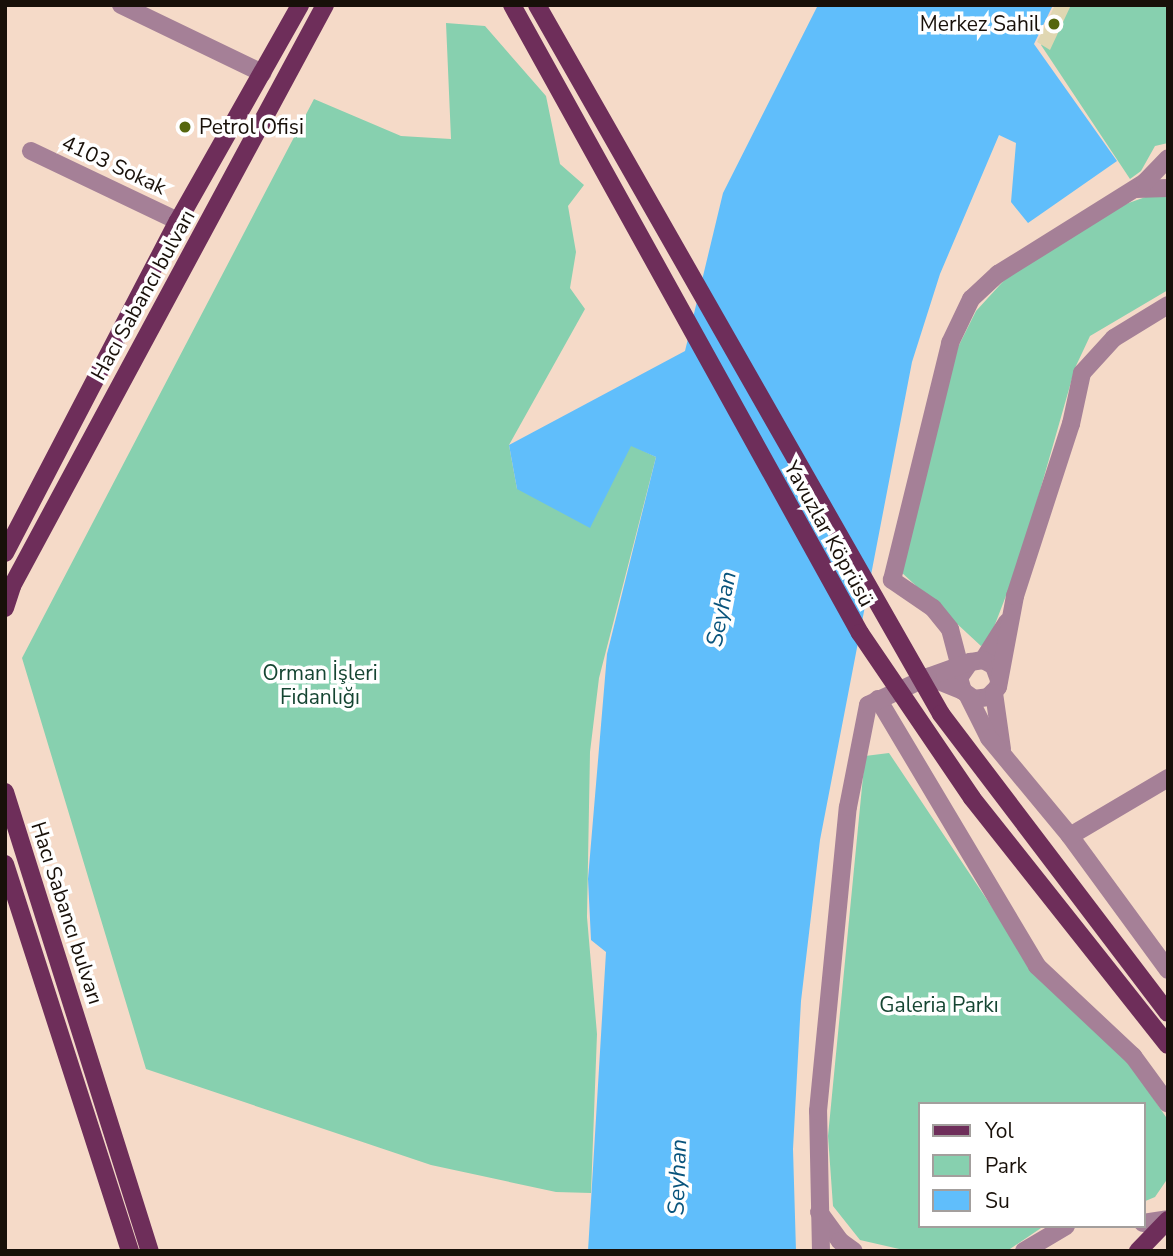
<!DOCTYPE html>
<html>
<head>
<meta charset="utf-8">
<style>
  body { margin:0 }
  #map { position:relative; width:1173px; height:1256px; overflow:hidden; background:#f5dac8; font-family:"Nunito Sans",sans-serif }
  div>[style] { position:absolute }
  .green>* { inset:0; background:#87d0af }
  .sand>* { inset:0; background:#e0d7b2 }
  .water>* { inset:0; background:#60befb }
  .minor>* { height:18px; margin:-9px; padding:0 9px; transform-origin:9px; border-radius:9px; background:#a58097 }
  .major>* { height:18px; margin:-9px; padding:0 9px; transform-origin:9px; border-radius:9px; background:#6e2e5a }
  .dots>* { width:19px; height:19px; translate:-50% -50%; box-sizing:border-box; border:4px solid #fff; border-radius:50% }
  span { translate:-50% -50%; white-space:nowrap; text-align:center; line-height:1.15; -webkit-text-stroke:7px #fff; paint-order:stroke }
  .poi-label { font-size:21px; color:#181009 }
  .right { translate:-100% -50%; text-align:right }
  .left { translate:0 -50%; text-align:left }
  .street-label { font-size:21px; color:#181009 }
  .park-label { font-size:21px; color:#154532 }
  .water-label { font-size:23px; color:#09547c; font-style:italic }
  .frame { position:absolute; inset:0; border:7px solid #181009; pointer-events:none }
  .legend { position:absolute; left:918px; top:1102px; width:228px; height:126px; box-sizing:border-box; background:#fff; border:2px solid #a39f9d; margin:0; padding:9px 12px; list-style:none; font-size:21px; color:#181009 }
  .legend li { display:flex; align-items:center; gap:14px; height:35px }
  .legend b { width:35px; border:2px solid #a39f9d }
</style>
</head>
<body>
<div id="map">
  <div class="green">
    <div style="clip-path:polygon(1062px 5px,1168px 5px,1168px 143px,1155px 146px,1141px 171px,1130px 179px,1041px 45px)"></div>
    <div style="clip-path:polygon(446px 23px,485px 26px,546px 96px,560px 164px,584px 185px,568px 206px,576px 252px,570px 288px,585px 309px,509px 445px,517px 489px,631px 445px,656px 457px,599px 678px,590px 752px,587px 917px,597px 1034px,591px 1193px,556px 1192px,431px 1165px,146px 1069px,22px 658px,314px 99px,401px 136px,451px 139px)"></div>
    <div style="clip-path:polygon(1154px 194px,1168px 197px,1168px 290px,1090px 336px,1075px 368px,1022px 554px,989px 640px,981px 646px,900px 571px,958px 347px,976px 311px,1009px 275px,1106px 211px)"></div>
    <div style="clip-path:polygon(889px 753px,1038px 976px,1131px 1065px,1168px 1120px,1168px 1178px,1155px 1197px,1143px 1202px,1143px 1104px,919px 1104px,919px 1226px,1044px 1226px,1007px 1251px,908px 1251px,860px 1240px,833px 1206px,828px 1136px,865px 756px)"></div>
  </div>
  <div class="sand">
    <div style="clip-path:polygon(1055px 5px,1071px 5px,1050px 50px,1037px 42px)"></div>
  </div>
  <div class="water">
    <div style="clip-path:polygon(818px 5px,1053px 5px,1034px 44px,1117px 161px,1028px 223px,1011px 202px,1016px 143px,999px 135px,940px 274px,912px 362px,820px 840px,801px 1001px,793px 1149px,796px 1251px,588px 1251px,606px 952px,591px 940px,588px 879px,607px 654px,656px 457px,631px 446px,590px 528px,517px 489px,509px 445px,685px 351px,723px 193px)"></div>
  </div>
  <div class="minor">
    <div style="left:121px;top:5px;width:157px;rotate:25.7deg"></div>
    <div style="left:31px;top:151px;width:163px;rotate:25.5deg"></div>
    <div style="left:1136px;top:189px;width:32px;rotate:-2deg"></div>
    <div style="left:983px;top:660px;width:45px;rotate:-57.7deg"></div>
    <div style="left:961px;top:671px;width:43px;rotate:-104.7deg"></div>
    <div style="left:950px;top:629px;width:27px;rotate:-129deg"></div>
    <div style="left:933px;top:608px;width:50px;rotate:-145.7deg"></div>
    <div style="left:892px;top:580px;width:244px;rotate:-76.2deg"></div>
    <div style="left:950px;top:343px;width:49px;rotate:-64.5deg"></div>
    <div style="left:971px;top:299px;width:37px;rotate:-43deg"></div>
    <div style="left:998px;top:274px;width:173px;rotate:-32deg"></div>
    <div style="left:1145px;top:182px;width:33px;rotate:-46deg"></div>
    <div style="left:999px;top:680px;width:15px;rotate:-110deg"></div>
    <div style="left:994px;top:666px;width:13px;rotate:-151deg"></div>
    <div style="left:983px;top:660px;width:13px;rotate:171deg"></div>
    <div style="left:970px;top:662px;width:19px;rotate:125deg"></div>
    <div style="left:959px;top:678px;width:14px;rotate:73deg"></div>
    <div style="left:963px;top:691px;width:14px;rotate:36deg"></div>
    <div style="left:974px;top:699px;width:14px;rotate:-8deg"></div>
    <div style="left:988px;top:697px;width:14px;rotate:-45deg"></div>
    <div style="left:998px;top:687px;width:93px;rotate:-79.4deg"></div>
    <div style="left:1015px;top:596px;width:181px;rotate:-72deg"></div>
    <div style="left:1071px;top:424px;width:52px;rotate:-77.8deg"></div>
    <div style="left:1082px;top:373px;width:47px;rotate:-47.6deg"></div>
    <div style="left:1114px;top:338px;width:63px;rotate:-31.4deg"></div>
    <div style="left:963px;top:691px;width:38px;rotate:-158deg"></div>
    <div style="left:928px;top:677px;width:45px;rotate:-19.7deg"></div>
    <div style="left:994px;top:693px;width:57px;rotate:81.9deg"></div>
    <div style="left:968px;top:696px;width:47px;rotate:63.4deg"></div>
    <div style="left:989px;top:738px;width:127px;rotate:50.4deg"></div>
    <div style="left:1070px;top:836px;width:166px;rotate:53.8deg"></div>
    <div style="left:878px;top:699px;width:311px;rotate:59.2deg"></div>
    <div style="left:1037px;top:966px;width:132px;rotate:43.2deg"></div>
    <div style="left:1133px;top:1056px;width:59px;rotate:53.9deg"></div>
    <div style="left:1070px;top:836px;width:114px;rotate:-30.6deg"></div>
    <div style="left:819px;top:1212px;width:36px;rotate:54deg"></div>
    <div style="left:840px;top:1241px;width:17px;rotate:36deg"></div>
    <div style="left:1143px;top:1223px;width:25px;rotate:-9deg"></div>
    <div style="left:821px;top:1251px;width:140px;rotate:-91.2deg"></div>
    <div style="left:818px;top:1111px;width:305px;rotate:-84.4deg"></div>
    <div style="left:848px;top:807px;width:104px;rotate:-78.9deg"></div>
    <div style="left:868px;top:705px;width:66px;rotate:-25deg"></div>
    <div style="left:1024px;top:1251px;width:49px;rotate:-30.8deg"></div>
  </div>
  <div class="major">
    <div style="left:512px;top:5px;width:718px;rotate:61.01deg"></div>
    <div style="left:860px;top:633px;width:199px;rotate:55.8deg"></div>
    <div style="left:972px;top:798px;width:315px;rotate:51.6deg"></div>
    <div style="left:537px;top:5px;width:816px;rotate:60.32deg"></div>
    <div style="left:941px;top:714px;width:375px;rotate:52.8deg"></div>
    <div style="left:5px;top:553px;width:374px;rotate:-62.5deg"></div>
    <div style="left:178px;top:221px;width:248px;rotate:-60.5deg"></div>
    <div style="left:5px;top:608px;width:23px;rotate:-72deg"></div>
    <div style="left:12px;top:586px;width:660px;rotate:-61.69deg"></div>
    <div style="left:5px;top:792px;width:481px;rotate:72.5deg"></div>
    <div style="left:5px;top:864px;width:407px;rotate:72.1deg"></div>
    <div style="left:1138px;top:1251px;width:43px;rotate:-45.9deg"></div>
  </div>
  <div class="dots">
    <div style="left:1054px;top:24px;background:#56660e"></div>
    <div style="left:185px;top:127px;background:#56660e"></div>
  </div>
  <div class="poi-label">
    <span class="right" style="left:1040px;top:24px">Merkez Sahil</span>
    <span class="left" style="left:199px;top:127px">Petrol Ofisi</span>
  </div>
  <div class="street-label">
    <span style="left:114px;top:165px;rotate:25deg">4103 Sokak</span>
    <span style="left:143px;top:295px;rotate:-61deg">Hacı Sabancı bulvarı</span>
    <span style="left:829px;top:534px;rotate:61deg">Yavuzlar Köprüsü</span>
    <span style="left:67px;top:913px;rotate:72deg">Hacı Sabancı bulvarı</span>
  </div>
  <div class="park-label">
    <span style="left:320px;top:685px">Orman İşleri<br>Fidanlığı</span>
    <span style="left:939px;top:1005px">Galeria Parkı</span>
  </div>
  <div class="water-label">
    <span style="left:722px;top:609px;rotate:-79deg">Seyhan</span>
    <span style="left:678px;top:1177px;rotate:-88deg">Seyhan</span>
  </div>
  <div class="frame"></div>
  <ul class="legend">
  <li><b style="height:9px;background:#6e2e5a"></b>Yol</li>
  <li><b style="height:19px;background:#87d0af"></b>Park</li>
  <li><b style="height:19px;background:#60befb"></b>Su</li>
  </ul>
</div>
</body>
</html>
